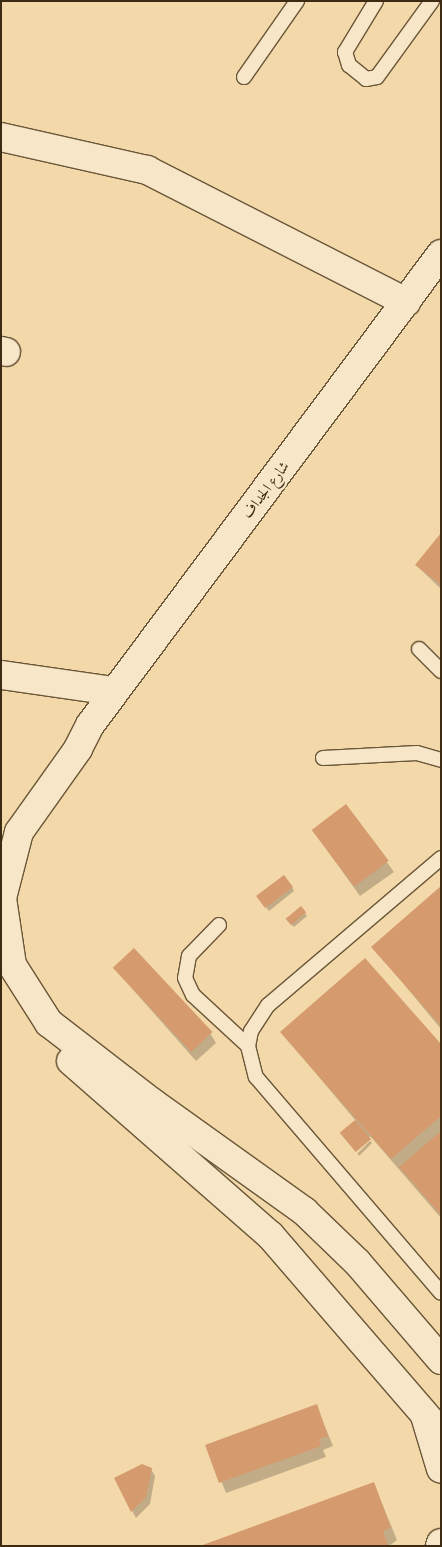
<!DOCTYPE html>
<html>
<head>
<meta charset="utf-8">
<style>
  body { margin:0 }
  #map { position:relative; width:442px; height:1547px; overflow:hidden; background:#f3d8a9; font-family:"Libre Bodoni",Amiri,serif }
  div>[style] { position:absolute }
  .shadow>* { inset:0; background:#0003; transform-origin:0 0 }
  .building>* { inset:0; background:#d59a6e; transform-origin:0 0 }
  .roads { filter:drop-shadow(1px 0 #6a5638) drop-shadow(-1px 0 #6a5638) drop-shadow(0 1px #6a5638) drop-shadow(0 -1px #6a5638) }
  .service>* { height:14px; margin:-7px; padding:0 7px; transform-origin:7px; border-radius:7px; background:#f7e6c7 }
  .minor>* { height:28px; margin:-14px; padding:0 14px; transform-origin:14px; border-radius:14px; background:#f7e6c7 }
  .tertiary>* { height:28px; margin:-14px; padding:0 14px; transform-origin:14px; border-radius:14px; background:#f7e6c7 }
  span { translate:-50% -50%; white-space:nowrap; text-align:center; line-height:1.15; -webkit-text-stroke:4.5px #f7e6c7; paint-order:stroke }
  .street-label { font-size:15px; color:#3c2a13 }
  .frame { position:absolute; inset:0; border:2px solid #3c2a13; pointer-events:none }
</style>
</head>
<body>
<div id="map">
  <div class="shadow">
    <div style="clip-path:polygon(441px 535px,441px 589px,417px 566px)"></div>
    <div style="clip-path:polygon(346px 806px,394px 872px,360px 896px,319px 839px)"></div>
    <div style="clip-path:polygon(292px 887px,294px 891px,269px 911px,260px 900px)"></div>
    <div style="clip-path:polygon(441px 888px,441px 1029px,373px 947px)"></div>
    <div style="clip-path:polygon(305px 913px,307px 916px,294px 927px,290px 923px)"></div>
    <div style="clip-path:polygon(114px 968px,210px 1033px,216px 1043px,196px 1061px)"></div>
    <div style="clip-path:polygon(281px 1032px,441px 1046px,441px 1218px,371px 1137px,341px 1133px,356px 1121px)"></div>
    <div style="left:370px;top:1141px;width:3px;height:18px;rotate:45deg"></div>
    <div style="clip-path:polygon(316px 1405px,333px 1446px,323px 1450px,326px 1457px,226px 1493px,207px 1445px)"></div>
    <div style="clip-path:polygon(151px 1469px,155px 1476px,150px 1504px,136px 1518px,115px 1478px)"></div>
    <div style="clip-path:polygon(374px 1484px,397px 1540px,389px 1546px,203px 1546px)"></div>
  </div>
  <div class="building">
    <div style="clip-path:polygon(441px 533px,441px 585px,415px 565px)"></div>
    <div style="left:346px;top:804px;width:71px;height:43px;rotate:53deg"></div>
    <div style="left:284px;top:875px;width:15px;height:35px;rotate:53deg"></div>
    <div style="clip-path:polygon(441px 886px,441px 1026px,371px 947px)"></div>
    <div style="left:301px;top:906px;width:8px;height:20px;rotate:50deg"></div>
    <div style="left:134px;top:948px;width:115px;height:29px;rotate:47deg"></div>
    <div style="clip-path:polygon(365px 958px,441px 1044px,441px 1116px,391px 1159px,280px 1032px)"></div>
    <div style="left:355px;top:1120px;width:25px;height:20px;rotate:50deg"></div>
    <div style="clip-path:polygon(441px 1131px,441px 1215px,399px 1167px)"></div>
    <div style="clip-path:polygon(317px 1404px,328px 1436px,319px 1439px,321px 1446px,219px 1483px,205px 1445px)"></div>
    <div style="clip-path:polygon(142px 1464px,152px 1468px,146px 1497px,131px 1512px,114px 1478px)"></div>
    <div style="clip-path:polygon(374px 1482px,391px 1528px,383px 1531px,388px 1546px,200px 1546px)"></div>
  </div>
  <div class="roads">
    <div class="service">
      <div style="left:376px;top:1px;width:60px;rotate:121.3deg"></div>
      <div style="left:345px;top:52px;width:14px;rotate:73deg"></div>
      <div style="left:349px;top:65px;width:22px;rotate:39deg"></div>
      <div style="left:366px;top:79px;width:11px;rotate:-10deg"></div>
      <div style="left:377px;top:77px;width:94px;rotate:-54.1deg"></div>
      <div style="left:244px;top:77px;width:93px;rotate:-55.1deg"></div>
      <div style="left:419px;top:649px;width:31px;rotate:45deg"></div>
      <div style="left:323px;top:758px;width:94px;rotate:-3deg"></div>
      <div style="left:417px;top:753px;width:25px;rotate:16deg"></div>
      <div style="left:441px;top:858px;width:227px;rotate:139.6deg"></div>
      <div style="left:268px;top:1005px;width:31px;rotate:123deg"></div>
      <div style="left:251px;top:1031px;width:15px;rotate:101deg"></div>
      <div style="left:248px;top:1046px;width:32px;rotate:76deg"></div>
      <div style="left:256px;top:1077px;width:284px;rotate:49.4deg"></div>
      <div style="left:219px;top:925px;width:43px;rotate:134.1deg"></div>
      <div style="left:189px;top:956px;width:22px;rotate:100deg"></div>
      <div style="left:185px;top:978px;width:19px;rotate:65deg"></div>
      <div style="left:193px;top:995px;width:75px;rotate:42.8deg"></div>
    </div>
    <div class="minor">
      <div style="left:1px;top:137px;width:150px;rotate:12.7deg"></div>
      <div style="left:147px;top:170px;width:291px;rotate:27deg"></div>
      <div style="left:1px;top:351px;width:5px;rotate:11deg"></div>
      <div style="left:1px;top:675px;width:114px;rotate:8.1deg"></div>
    </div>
    <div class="tertiary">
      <div style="left:441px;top:254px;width:587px;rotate:126.69deg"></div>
      <div style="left:90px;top:725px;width:27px;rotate:117deg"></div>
      <div style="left:78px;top:749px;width:102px;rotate:125.4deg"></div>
      <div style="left:19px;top:832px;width:68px;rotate:104.4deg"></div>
      <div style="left:2px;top:898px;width:68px;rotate:81.5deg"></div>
      <div style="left:12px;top:965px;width:69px;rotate:57.5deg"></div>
      <div style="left:49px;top:1023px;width:131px;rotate:37.6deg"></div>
      <div style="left:153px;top:1103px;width:186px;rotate:35.6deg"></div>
      <div style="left:304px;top:1211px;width:74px;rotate:43.9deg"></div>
      <div style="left:357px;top:1262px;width:129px;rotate:49.4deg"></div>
      <div style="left:71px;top:1061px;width:264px;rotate:41.2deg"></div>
      <div style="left:270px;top:1235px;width:262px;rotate:49.2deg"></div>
      <div style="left:425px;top:1416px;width:55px;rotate:73.2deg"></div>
      <div style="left:440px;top:1546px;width:3px;rotate:-72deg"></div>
    </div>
  </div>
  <div class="street-label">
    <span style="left:266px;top:490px;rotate:-53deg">شارع الجداف</span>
  </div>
  <div class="frame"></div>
</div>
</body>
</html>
